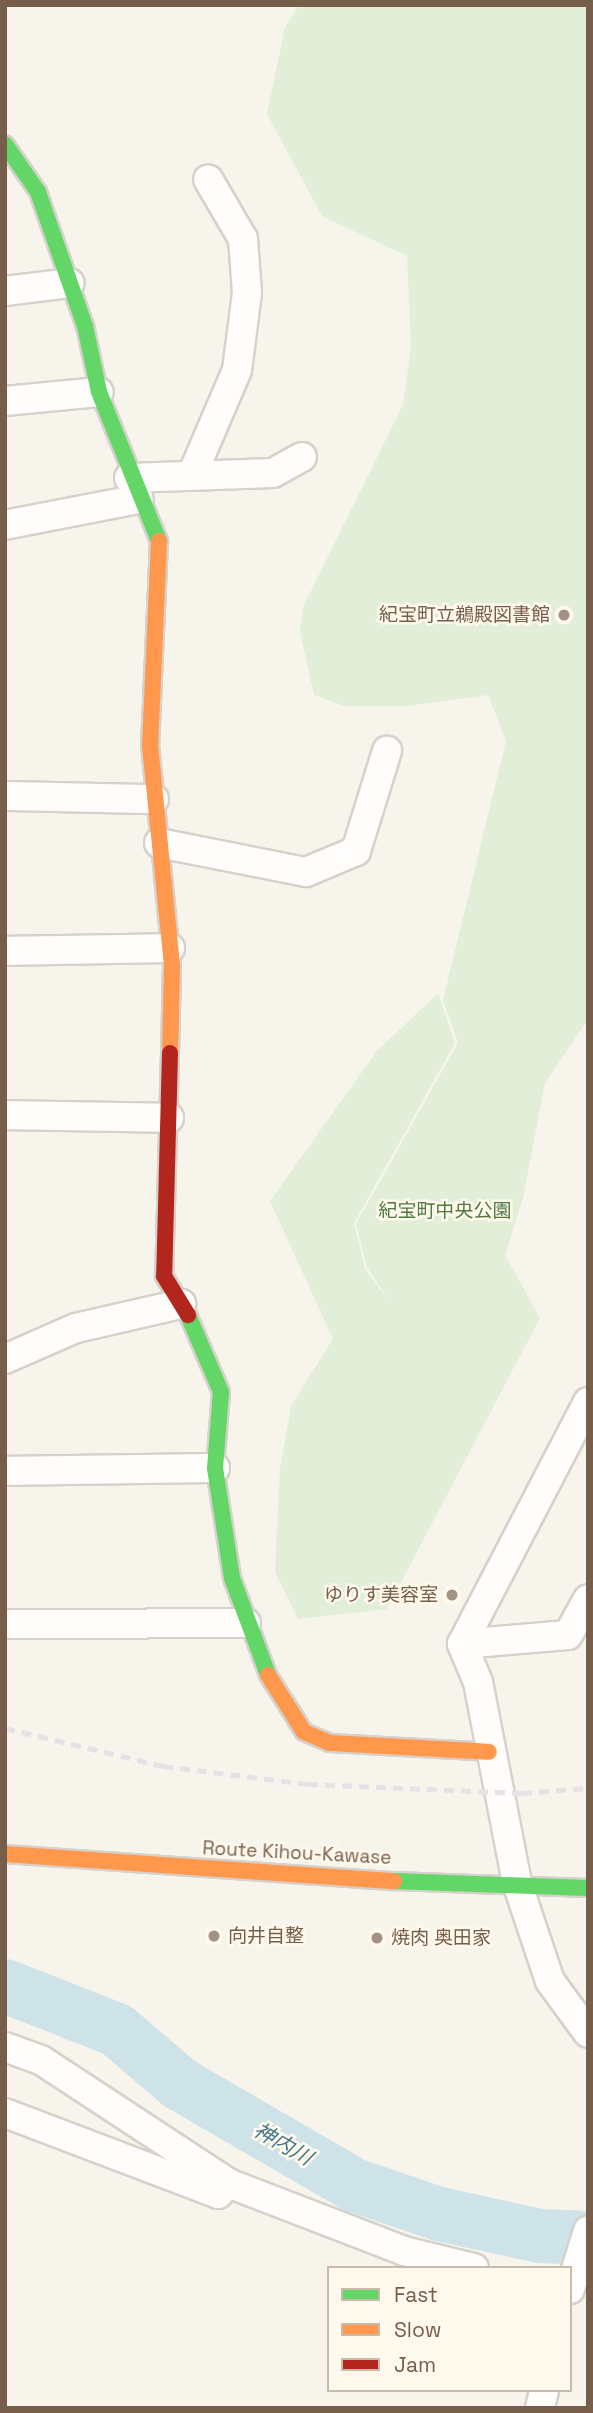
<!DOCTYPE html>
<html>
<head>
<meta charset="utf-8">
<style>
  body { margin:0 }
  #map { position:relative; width:593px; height:2413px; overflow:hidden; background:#f7f4ec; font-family:"Space Grotesk","Noto Sans JP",sans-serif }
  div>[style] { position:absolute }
  .green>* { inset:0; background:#e2eed7 }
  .river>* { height:54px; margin:-27px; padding:0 27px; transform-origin:27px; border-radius:27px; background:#cde3e8 }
  .roads { filter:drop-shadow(2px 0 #d6d1ca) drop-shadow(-2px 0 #d6d1ca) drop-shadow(0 2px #d6d1ca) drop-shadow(0 -2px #d6d1ca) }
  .street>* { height:28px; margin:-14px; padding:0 14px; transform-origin:14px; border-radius:14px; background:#fefdfc }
  .fast>* { height:16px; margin:-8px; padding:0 8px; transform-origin:8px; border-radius:8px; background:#63d668 }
  .slow>* { height:16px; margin:-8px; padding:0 8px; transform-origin:8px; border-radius:8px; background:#ff974d }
  .jam>* { height:16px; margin:-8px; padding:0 8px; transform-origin:8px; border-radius:8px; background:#b3261e }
  .rail>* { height:5px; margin-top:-2.5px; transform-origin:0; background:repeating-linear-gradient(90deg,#e5e2e5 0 10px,transparent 0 17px) }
  .dots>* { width:19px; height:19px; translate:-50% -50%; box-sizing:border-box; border:4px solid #fff9ed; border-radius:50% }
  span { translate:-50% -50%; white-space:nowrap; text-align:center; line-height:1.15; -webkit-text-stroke:5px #fff9ed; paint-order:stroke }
  .poi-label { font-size:19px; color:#765e4b }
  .right { translate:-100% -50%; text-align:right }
  .left { translate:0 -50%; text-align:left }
  .park-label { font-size:19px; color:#4f7b43 }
  .street-label { font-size:19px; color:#765e4b }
  .water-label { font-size:21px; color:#457889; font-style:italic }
  .frame { position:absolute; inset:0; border:7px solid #765e4b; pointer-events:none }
  .legend { position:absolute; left:327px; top:2266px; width:245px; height:126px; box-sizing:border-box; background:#fff9ed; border:2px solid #c8bbac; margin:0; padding:9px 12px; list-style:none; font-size:21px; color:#765e4b }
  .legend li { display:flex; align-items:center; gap:14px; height:35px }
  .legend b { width:35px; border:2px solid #c8bbac }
</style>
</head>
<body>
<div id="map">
  <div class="green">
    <div style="clip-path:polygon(299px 5px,588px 5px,588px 1019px,545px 1083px,523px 1198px,505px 1255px,540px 1318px,387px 1609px,298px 1619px,275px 1572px,280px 1469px,291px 1406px,333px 1339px,270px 1201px,377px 1051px,438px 993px,455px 1043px,354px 1223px,365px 1269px,392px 1305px,367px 1267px,356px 1224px,458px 1043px,443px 1000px,506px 741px,488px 695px,407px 706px,344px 706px,314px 695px,300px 631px,304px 605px,403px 405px,411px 346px,407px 256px,322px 216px,267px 114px,285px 27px)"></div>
  </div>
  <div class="river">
    <div style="left:5px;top:1986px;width:120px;rotate:21.4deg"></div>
    <div style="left:117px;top:2030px;width:83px;rotate:40.6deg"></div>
    <div style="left:180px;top:2084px;width:201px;rotate:30.1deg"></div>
    <div style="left:354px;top:2185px;width:90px;rotate:18.8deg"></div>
    <div style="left:439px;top:2214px;width:103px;rotate:12.3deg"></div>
    <div style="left:540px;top:2236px;width:48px;rotate:2.4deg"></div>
  </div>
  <div class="roads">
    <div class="street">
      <div style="left:5px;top:291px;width:65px;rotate:-7deg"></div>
      <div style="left:5px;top:401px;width:94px;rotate:-5.5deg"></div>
      <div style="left:192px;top:475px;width:114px;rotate:-66.8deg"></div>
      <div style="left:237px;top:370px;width:78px;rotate:-82.6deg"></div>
      <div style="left:247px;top:293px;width:54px;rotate:-94.2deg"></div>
      <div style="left:243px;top:239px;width:69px;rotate:-120.3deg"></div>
      <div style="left:129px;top:478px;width:144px;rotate:-2deg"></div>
      <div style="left:273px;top:473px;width:33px;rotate:-29deg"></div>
      <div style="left:5px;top:525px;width:136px;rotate:-11deg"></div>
      <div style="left:5px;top:796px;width:149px;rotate:1.2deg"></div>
      <div style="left:159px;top:843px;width:150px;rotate:11.2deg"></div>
      <div style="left:306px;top:872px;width:54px;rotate:-22.8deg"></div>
      <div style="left:356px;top:851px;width:105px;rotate:-72.8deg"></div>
      <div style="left:5px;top:951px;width:165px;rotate:-1deg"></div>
      <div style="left:5px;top:1115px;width:164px;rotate:1deg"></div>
      <div style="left:5px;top:1359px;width:77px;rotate:-23.6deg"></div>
      <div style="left:76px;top:1328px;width:108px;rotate:-12.9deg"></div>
      <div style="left:588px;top:1402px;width:273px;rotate:117.5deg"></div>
      <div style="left:462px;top:1644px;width:41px;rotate:67.2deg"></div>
      <div style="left:478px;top:1682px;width:205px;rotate:79deg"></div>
      <div style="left:517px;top:1883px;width:103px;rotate:71.4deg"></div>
      <div style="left:550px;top:1981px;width:64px;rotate:53.8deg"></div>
      <div style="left:5px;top:1471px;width:210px;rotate:-0.8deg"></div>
      <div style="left:5px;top:1624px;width:241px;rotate:-0.2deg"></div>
      <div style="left:462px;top:1644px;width:106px;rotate:-4.9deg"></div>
      <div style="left:568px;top:1635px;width:41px;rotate:-60.9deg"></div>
      <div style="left:5px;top:2047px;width:38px;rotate:20deg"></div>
      <div style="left:41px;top:2060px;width:224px;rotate:33.3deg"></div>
      <div style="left:5px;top:2113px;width:228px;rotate:20.8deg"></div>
      <div style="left:218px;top:2194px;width:15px;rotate:-48deg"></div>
      <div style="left:228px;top:2183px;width:189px;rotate:21.1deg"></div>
      <div style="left:404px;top:2251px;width:72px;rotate:13.7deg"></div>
      <div style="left:570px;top:2289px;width:61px;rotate:-72.8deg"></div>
      <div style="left:540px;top:2408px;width:18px;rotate:-77deg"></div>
    </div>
    <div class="fast">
      <div style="left:5px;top:144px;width:58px;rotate:55.5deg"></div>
      <div style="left:38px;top:192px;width:142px;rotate:70.7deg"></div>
      <div style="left:85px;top:326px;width:67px;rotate:78deg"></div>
      <div style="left:99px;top:392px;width:161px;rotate:68.1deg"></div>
      <div style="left:188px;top:1315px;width:84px;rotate:66.8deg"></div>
      <div style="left:221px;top:1392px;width:76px;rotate:94.5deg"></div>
      <div style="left:215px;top:1468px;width:111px;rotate:81.2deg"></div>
      <div style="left:232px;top:1578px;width:103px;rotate:69.6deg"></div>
      <div style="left:394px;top:1881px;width:194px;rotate:2.1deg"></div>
    </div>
    <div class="slow">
      <div style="left:159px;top:541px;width:204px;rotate:92.5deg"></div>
      <div style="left:150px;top:745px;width:223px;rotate:84.3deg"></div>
      <div style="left:172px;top:967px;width:86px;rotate:91.3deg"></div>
      <div style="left:268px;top:1675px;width:67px;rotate:57.7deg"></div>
      <div style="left:304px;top:1732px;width:28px;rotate:23deg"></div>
      <div style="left:330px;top:1743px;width:159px;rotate:3.2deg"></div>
      <div style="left:5px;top:1854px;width:390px;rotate:4deg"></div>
    </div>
    <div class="jam">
      <div style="left:170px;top:1053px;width:223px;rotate:91.5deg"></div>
      <div style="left:164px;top:1276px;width:46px;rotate:58.4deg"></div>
    </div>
  </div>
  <div class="rail">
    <div style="left:5px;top:1728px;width:163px;rotate:13.5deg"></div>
    <div style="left:163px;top:1766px;width:146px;rotate:7.1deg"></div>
    <div style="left:308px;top:1784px;width:214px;rotate:2.4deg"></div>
    <div style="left:522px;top:1793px;width:66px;rotate:-4.3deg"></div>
  </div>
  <div class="dots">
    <div style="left:564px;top:615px;background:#a39283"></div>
    <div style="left:452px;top:1595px;background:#a39283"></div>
    <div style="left:214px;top:1936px;background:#a39283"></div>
    <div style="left:377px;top:1938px;background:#a39283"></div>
  </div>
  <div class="poi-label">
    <span class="right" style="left:550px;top:615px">紀宝町立鵜殿図書館</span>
    <span class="right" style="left:438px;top:1595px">ゆりす美容室</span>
    <span class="left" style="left:228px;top:1936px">向井自整</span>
    <span class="left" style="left:391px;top:1938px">焼肉 奥田家</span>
  </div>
  <div class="park-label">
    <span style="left:445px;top:1211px">紀宝町中央公園</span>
  </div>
  <div class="street-label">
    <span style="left:297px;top:1853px;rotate:3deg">Route Kihou-Kawase</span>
  </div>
  <div class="water-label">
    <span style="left:283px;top:2144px;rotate:30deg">神内川</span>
  </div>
  <div class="frame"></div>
  <ul class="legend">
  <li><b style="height:9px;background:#63d668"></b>Fast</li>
  <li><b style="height:9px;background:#ff974d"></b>Slow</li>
  <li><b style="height:9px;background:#b3261e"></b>Jam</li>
  </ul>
</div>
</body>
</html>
